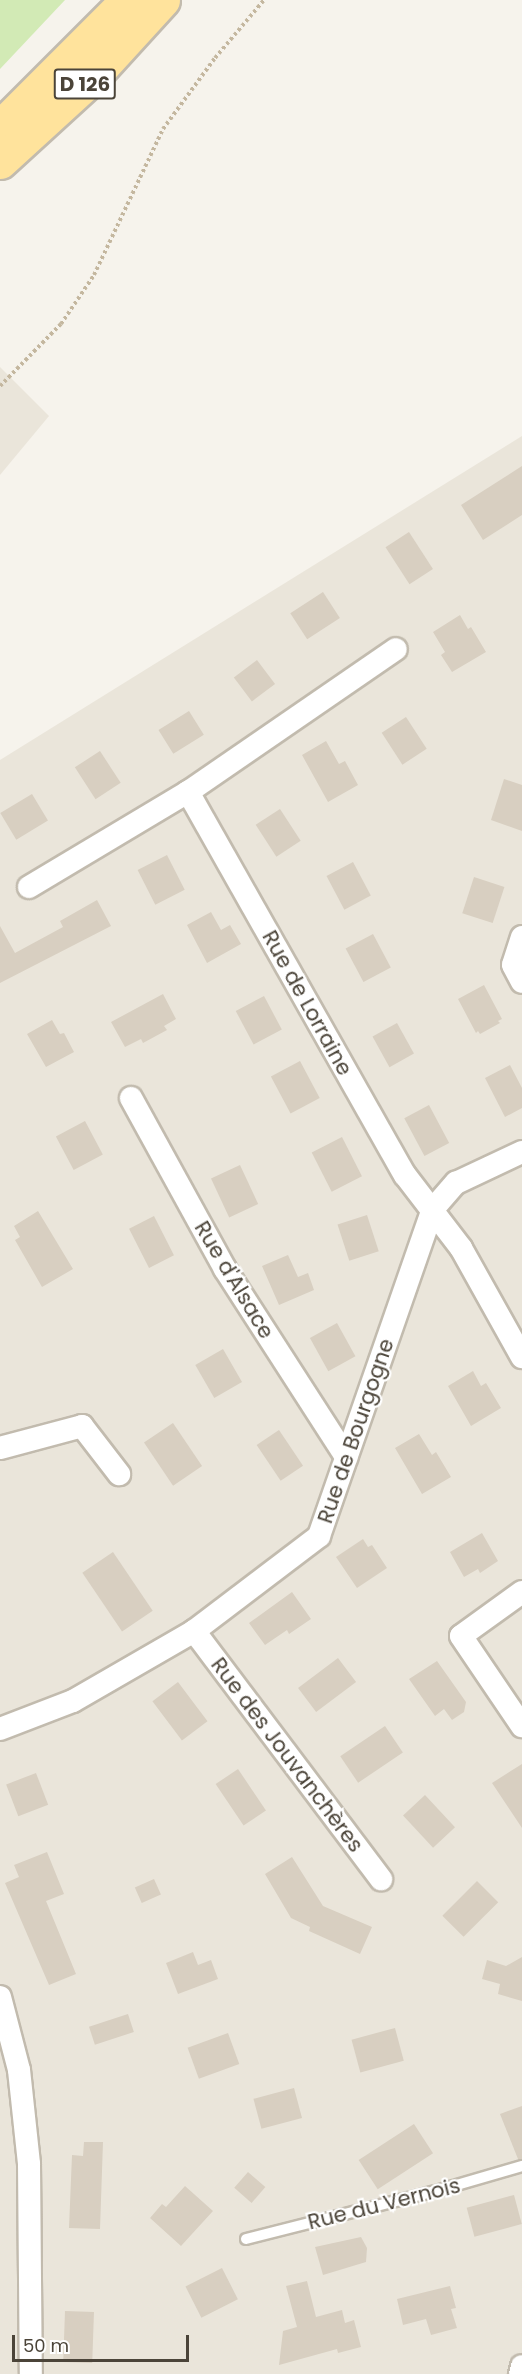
<!DOCTYPE html>
<html>
<head>
<meta charset="utf-8">
<style>
  body { margin:0 }
  #map { position:relative; width:522px; height:2374px; overflow:hidden; background:#f6f3ec; font-family:Poppins,sans-serif }
  div>[style] { position:absolute }
  .residential>* { inset:0; background:#eae5da }
  .green>* { inset:0; background:#d2eab5 }
  .building>* { inset:0; background:#d8cfc1; transform-origin:0 0 }
  .path>* { height:4px; margin-top:-2px; transform-origin:0; background:repeating-linear-gradient(90deg,#c4b79f 0 3px,transparent 0 6px) }
  .roads { filter:drop-shadow(2px 0 #c2bbae) drop-shadow(-2px 0 #c2bbae) drop-shadow(0 2px #c2bbae) drop-shadow(0 -2px #c2bbae) }
  .lane>* { height:10px; margin:-5px; padding:0 5px; transform-origin:5px; border-radius:5px; background:#fff }
  .street>* { height:22px; margin:-11px; padding:0 11px; transform-origin:11px; border-radius:11px; background:#fff }
  .primary>* { height:33px; margin:-16.5px; padding:0 16.5px; transform-origin:16.5px; border-radius:16.5px; background:#ffe39c }
  span { translate:-50% -50%; white-space:nowrap; text-align:center; line-height:1.15; -webkit-text-stroke:4.5px #fff; paint-order:stroke }
  .shield-label span { padding:2px 4px; background:#fff; border:2px solid; border-radius:4px; -webkit-text-stroke-width:0 }
  .shield-label { font-size:20px; color:#4b4439; font-weight:700 }
  .street-label { font-size:21px; color:#4b4439 }
  .scale { position:absolute; left:12px; top:2335px; width:177px; height:27px; box-sizing:border-box; border:3px solid #4b4439; border-top:0; padding-left:8px; font-size:18px; line-height:21px; white-space:nowrap; color:#4b4439; -webkit-text-stroke:4px #fff; paint-order:stroke }
</style>
</head>
<body>
<div id="map">
  <div class="residential">
    <div style="clip-path:polygon(0 367px,49px 416px,0 475px)"></div>
    <div style="clip-path:polygon(522px 436px,522px 2374px,0 2374px,0 760px)"></div>
  </div>
  <div class="green">
    <div style="clip-path:polygon(0 0,65px 0,0 69px)"></div>
  </div>
  <div class="building">
    <div style="clip-path:polygon(522px 466px,522px 515px,483px 540px,461px 505px)"></div>
    <div style="left:409px;top:532px;width:44px;height:28px;rotate:57deg"></div>
    <div style="left:323px;top:592px;width:31px;height:39px;rotate:57deg"></div>
    <div style="clip-path:polygon(460px 615px,468px 629px,471px 627px,486px 652px,452px 672px,441px 655px,445px 652px,433px 632px)"></div>
    <div style="left:257px;top:660px;width:30px;height:29px;rotate:53deg"></div>
    <div style="left:189px;top:711px;width:28px;height:36px;rotate:58deg"></div>
    <div style="left:406px;top:717px;width:38px;height:29px;rotate:57deg"></div>
    <div style="clip-path:polygon(326px 741px,339px 764px,345px 761px,358px 785px,328px 802px,302px 755px)"></div>
    <div style="left:100px;top:751px;width:38px;height:30px;rotate:57deg"></div>
    <div style="clip-path:polygon(504px 779px,522px 785px,522px 831px,491px 820px)"></div>
    <div style="left:32px;top:794px;width:31px;height:37px;rotate:59deg"></div>
    <div style="left:280px;top:809px;width:38px;height:29px;rotate:57deg"></div>
    <div style="left:167px;top:855px;width:39px;height:33px;rotate:63deg"></div>
    <div style="left:353px;top:862px;width:38px;height:30px;rotate:62deg"></div>
    <div style="left:474px;top:877px;width:32px;height:38px;rotate:18deg"></div>
    <div style="clip-path:polygon(97px 900px,111px 926px,0 983px,0 926px,15px 953px,63px 927px,60px 921px)"></div>
    <div style="clip-path:polygon(211px 912px,221px 930px,230px 925px,241px 944px,207px 963px,187px 925px)"></div>
    <div style="left:373px;top:934px;width:38px;height:31px;rotate:62deg"></div>
    <div style="clip-path:polygon(484px 985px,502px 1019px,498px 1021px,500px 1023px,480px 1034px,478px 1031px,476px 1033px,458px 999px)"></div>
    <div style="clip-path:polygon(163px 994px,176px 1019px,164px 1026px,167px 1030px,143px 1043px,141px 1039px,125px 1047px,111px 1022px)"></div>
    <div style="left:264px;top:996px;width:38px;height:32px;rotate:62deg"></div>
    <div style="clip-path:polygon(52px 1020px,60px 1034px,64px 1033px,74px 1052px,46px 1067px,27px 1034px)"></div>
    <div style="left:397px;top:1023px;width:35px;height:28px;rotate:61deg"></div>
    <div style="left:300px;top:1061px;width:42px;height:33px;rotate:62deg"></div>
    <div style="clip-path:polygon(510px 1065px,522px 1088px,522px 1108px,505px 1117px,485px 1078px)"></div>
    <div style="left:429px;top:1105px;width:43px;height:28px;rotate:62deg"></div>
    <div style="left:85px;top:1121px;width:38px;height:33px;rotate:62deg"></div>
    <div style="left:342px;top:1137px;width:44px;height:34px;rotate:63deg"></div>
    <div style="left:240px;top:1165px;width:43px;height:32px;rotate:65deg"></div>
    <div style="clip-path:polygon(38px 1211px,73px 1269px,42px 1287px,15px 1240px,20px 1237px,14px 1226px)"></div>
    <div style="left:367px;top:1215px;width:38px;height:31px;rotate:72deg"></div>
    <div style="left:154px;top:1216px;width:44px;height:28px;rotate:63deg"></div>
    <div style="clip-path:polygon(288px 1255px,298px 1277px,308px 1273px,314px 1290px,279px 1305px,262px 1266px)"></div>
    <div style="left:337px;top:1323px;width:38px;height:31px;rotate:61deg"></div>
    <div style="left:223px;top:1349px;width:38px;height:32px;rotate:60deg"></div>
    <div style="clip-path:polygon(473px 1371px,481px 1386px,486px 1383px,501px 1408px,471px 1426px,448px 1386px)"></div>
    <div style="left:173px;top:1423px;width:52px;height:35px;rotate:56deg"></div>
    <div style="left:279px;top:1430px;width:43px;height:27px;rotate:56deg"></div>
    <div style="clip-path:polygon(419px 1434px,432px 1455px,436px 1452px,451px 1477px,422px 1494px,395px 1448px)"></div>
    <div style="clip-path:polygon(482px 1533px,498px 1561px,480px 1573px,478px 1569px,464px 1577px,450px 1552px)"></div>
    <div style="clip-path:polygon(363px 1539px,368px 1547px,372px 1545px,387px 1568px,357px 1588px,336px 1557px)"></div>
    <div style="left:113px;top:1552px;width:71px;height:37px;rotate:56deg"></div>
    <div style="clip-path:polygon(292px 1592px,311px 1619px,289px 1634px,287px 1630px,265px 1645px,249px 1623px)"></div>
    <div style="left:338px;top:1658px;width:30px;height:50px;rotate:53deg"></div>
    <div style="clip-path:polygon(437px 1661px,466px 1702px,464px 1712px,452px 1720px,444px 1709px,435px 1716px,409px 1679px)"></div>
    <div style="left:178px;top:1682px;width:49px;height:32px;rotate:53deg"></div>
    <div style="left:385px;top:1726px;width:32px;height:54px;rotate:56deg"></div>
    <div style="clip-path:polygon(522px 1764px,522px 1828px,492px 1783px)"></div>
    <div style="left:238px;top:1769px;width:50px;height:27px;rotate:56deg"></div>
    <div style="left:36px;top:1773px;width:34px;height:32px;rotate:69deg"></div>
    <div style="left:425px;top:1795px;width:44px;height:30px;rotate:47deg"></div>
    <div style="clip-path:polygon(47px 1852px,64px 1894px,46px 1901px,76px 1974px,49px 1985px,5px 1883px,19px 1877px,14px 1865px)"></div>
    <div style="clip-path:polygon(292px 1857px,323px 1906px,372px 1927px,360px 1954px,309px 1931px,310px 1927px,291px 1918px,265px 1874px)"></div>
    <div style="left:154px;top:1879px;width:17px;height:21px;rotate:66deg"></div>
    <div style="left:477px;top:1881px;width:30px;height:49px;rotate:45deg"></div>
    <div style="clip-path:polygon(193px 1952px,198px 1965px,211px 1960px,218px 1979px,178px 1994px,166px 1963px)"></div>
    <div style="clip-path:polygon(522px 1957px,522px 2001px,498px 1994px,500px 1984px,482px 1979px,487px 1960px,506px 1966px)"></div>
    <div style="left:128px;top:2014px;width:19px;height:41px;rotate:72deg"></div>
    <div style="left:395px;top:2028px;width:34px;height:45px;rotate:75deg"></div>
    <div style="left:228px;top:2033px;width:33px;height:43px;rotate:70deg"></div>
    <div style="left:294px;top:2088px;width:31px;height:42px;rotate:75deg"></div>
    <div style="clip-path:polygon(522px 2106px,522px 2159px,518px 2159px,500px 2114px)"></div>
    <div style="left:414px;top:2124px;width:35px;height:66px;rotate:57deg"></div>
    <div style="clip-path:polygon(84px 2142px,103px 2142px,100px 2229px,69px 2228px,72px 2155px,83px 2156px)"></div>
    <div style="left:248px;top:2172px;width:23px;height:21px;rotate:41deg"></div>
    <div style="clip-path:polygon(185px 2186px,213px 2211px,181px 2246px,150px 2218px,162px 2204px,166px 2207px)"></div>
    <div style="left:514px;top:2195px;width:30px;height:49px;rotate:75deg"></div>
    <div style="clip-path:polygon(361px 2237px,367px 2248px,366px 2262px,323px 2275px,315px 2247px)"></div>
    <div style="left:222px;top:2268px;width:35px;height:41px;rotate:63deg"></div>
    <div style="clip-path:polygon(307px 2281px,316px 2317px,342px 2310px,345px 2323px,354px 2320px,361px 2347px,338px 2353px,337px 2349px,279px 2365px,283px 2331px,297px 2327px,286px 2286px)"></div>
    <div style="clip-path:polygon(450px 2286px,456px 2308px,451px 2309px,457px 2328px,431px 2335px,426px 2319px,403px 2325px,397px 2299px)"></div>
    <div style="left:65px;top:2311px;width:29px;height:51px;rotate:2deg"></div>
  </div>
  <div class="path">
    <div style="left:0;top:386px;width:87px;rotate:-45.5deg"></div>
    <div style="left:61px;top:324px;width:59px;rotate:-56deg"></div>
    <div style="left:94px;top:275px;width:161px;rotate:-64.7deg"></div>
    <div style="left:163px;top:129px;width:88px;rotate:-53.8deg"></div>
    <div style="left:215px;top:58px;width:76px;rotate:-49.8deg"></div>
  </div>
  <div class="roads">
    <div class="lane">
      <div style="left:246px;top:2239px;width:196px;rotate:-14.2deg"></div>
      <div style="left:436px;top:2191px;width:90px;rotate:-16.2deg"></div>
    </div>
    <div class="street">
      <div style="left:188px;top:792px;width:252px;rotate:-34.5deg"></div>
      <div style="left:29px;top:887px;width:185px;rotate:-30.9deg"></div>
      <div style="left:188px;top:792px;width:440px;rotate:60.5deg"></div>
      <div style="left:405px;top:1175px;width:92px;rotate:52.5deg"></div>
      <div style="left:461px;top:1248px;width:125px;rotate:60.8deg"></div>
      <div style="left:522px;top:937px;width:29px;rotate:108deg"></div>
      <div style="left:513px;top:965px;width:19px;rotate:62deg"></div>
      <div style="left:131px;top:1098px;width:195px;rotate:61.2deg"></div>
      <div style="left:225px;top:1269px;width:224px;rotate:57.2deg"></div>
      <div style="left:0;top:1448px;width:85px;rotate:-15deg"></div>
      <div style="left:82px;top:1426px;width:61px;rotate:52.4deg"></div>
      <div style="left:522px;top:1592px;width:75px;rotate:144.2deg"></div>
      <div style="left:461px;top:1636px;width:109px;rotate:55.9deg"></div>
      <div style="left:194px;top:1631px;width:311px;rotate:53deg"></div>
      <div style="left:0;top:1729px;width:78px;rotate:-21deg"></div>
      <div style="left:73px;top:1701px;width:140px;rotate:-30deg"></div>
      <div style="left:194px;top:1631px;width:157px;rotate:-37.2deg"></div>
      <div style="left:319px;top:1536px;width:346px;rotate:-70.8deg"></div>
      <div style="left:433px;top:1209px;width:35px;rotate:-49deg"></div>
      <div style="left:456px;top:1183px;width:73px;rotate:-25.2deg"></div>
      <div style="left:0;top:1997px;width:75px;rotate:75.4deg"></div>
      <div style="left:19px;top:2070px;width:95px;rotate:83.9deg"></div>
      <div style="left:29px;top:2164px;width:210px;rotate:89.5deg"></div>
      <div style="left:520px;top:2374px;width:8px;rotate:-76deg"></div>
    </div>
    <div class="primary">
      <div style="left:0;top:127px;width:180px;rotate:-45deg"></div>
      <div style="left:0;top:162px;width:126px;rotate:-42.4deg"></div>
      <div style="left:93px;top:77px;width:104px;rotate:-47.7deg"></div>
    </div>
  </div>
  <div class="shield-label">
    <span style="left:85px;top:84px">D 126</span>
  </div>
  <div class="street-label">
    <span style="left:307px;top:1003px;rotate:61deg">Rue de Lorraine</span>
    <span style="left:234px;top:1280px;rotate:59deg">Rue d'Alsace</span>
    <span style="left:356px;top:1431px;rotate:-71deg">Rue de Bourgogne</span>
    <span style="left:287px;top:1755px;rotate:53deg">Rue des Jouvanchères</span>
    <span style="left:384px;top:2204px;rotate:-14deg">Rue du Vernois</span>
  </div>
  <div class="scale">50 m</div>
</div>
</body>
</html>
